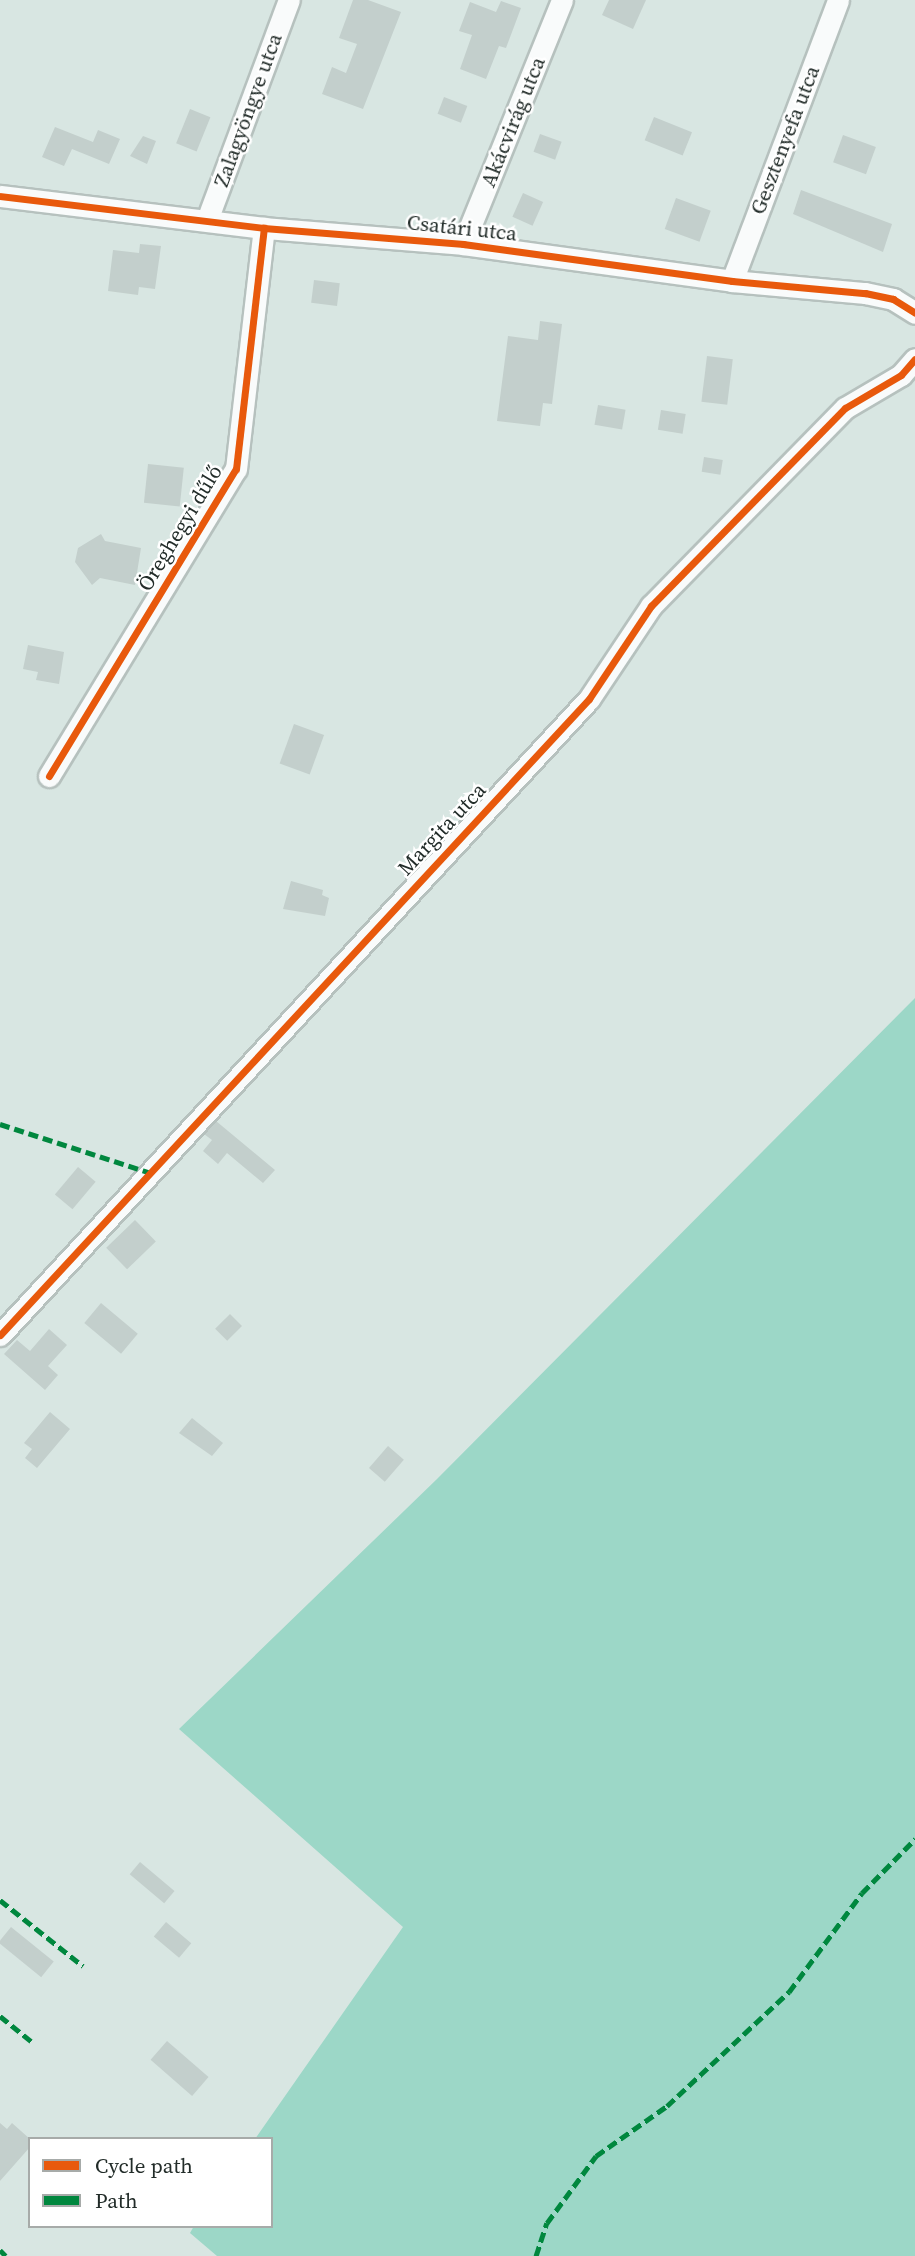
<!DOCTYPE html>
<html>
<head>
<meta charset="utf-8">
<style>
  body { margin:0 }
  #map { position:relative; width:915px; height:2256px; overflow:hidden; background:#d8e6e2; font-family:"Source Serif 4",serif }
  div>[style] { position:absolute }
  .forest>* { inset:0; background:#9cd7c7 }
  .building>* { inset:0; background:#c3cfcc; transform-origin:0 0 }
  .roads { filter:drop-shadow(2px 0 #b6c1be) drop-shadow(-2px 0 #b6c1be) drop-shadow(0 2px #b6c1be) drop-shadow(0 -2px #b6c1be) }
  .minor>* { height:21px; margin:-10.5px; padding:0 10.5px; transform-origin:10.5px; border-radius:10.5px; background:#f9fbfb }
  .quiet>* { height:5px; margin-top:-2.5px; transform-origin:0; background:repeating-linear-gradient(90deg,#00873e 0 10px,transparent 0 15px) }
  .cycleway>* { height:7px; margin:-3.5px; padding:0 3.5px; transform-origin:3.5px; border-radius:3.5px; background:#e8590c }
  span { translate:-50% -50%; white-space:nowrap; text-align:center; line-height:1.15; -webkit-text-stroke:5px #fff; paint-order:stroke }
  .street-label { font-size:21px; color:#222c29 }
  .legend { position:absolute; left:28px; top:2137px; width:245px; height:91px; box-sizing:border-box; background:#fff; border:2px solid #a7aba9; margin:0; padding:9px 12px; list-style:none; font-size:21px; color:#222c29 }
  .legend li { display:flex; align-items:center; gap:14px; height:35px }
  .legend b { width:35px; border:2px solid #a7aba9 }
</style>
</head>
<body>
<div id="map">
  <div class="forest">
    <div style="clip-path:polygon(915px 998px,915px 2256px,217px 2256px,190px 2233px,194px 2226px,271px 2226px,271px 2139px,255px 2139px,403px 1927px,179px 1729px,437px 1479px)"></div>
  </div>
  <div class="building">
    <div style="clip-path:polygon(353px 0,368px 0,401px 12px,363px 109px,322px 94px,332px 67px,346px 73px,357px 44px,339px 38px)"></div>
    <div style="clip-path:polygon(609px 0,646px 0,633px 29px,602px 15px)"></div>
    <div style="clip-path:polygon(501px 1px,521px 8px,506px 48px,499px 46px,486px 79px,460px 69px,472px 35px,459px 31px,470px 2px,496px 12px)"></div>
    <div style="left:444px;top:97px;width:25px;height:18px;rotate:21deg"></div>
    <div style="left:190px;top:109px;width:22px;height:37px;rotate:22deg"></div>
    <div style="left:654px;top:117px;width:41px;height:25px;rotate:22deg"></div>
    <div style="clip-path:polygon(55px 127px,93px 142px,98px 130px,120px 139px,109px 164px,72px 149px,64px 166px,42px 157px)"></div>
    <div style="left:540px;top:134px;width:23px;height:19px;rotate:20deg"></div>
    <div style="left:843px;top:135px;width:35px;height:29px;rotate:20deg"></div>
    <div style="clip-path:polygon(143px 136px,156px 141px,147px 164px,130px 156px)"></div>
    <div style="clip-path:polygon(801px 190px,892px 224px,883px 252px,793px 214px)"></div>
    <div style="left:523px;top:193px;width:22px;height:26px;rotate:24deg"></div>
    <div style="left:676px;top:198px;width:37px;height:33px;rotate:20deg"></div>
    <div style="clip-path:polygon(140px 244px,161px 246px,155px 289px,139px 287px,138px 295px,108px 291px,113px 250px,139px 253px)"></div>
    <div style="left:314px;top:280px;width:26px;height:23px;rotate:7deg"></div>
    <div style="clip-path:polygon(540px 321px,562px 324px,552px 404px,543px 403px,540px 426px,497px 421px,508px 336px,538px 340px)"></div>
    <div style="left:707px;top:356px;width:26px;height:46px;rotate:7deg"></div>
    <div style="left:598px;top:405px;width:28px;height:20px;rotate:10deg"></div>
    <div style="left:661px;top:410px;width:25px;height:20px;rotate:9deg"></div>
    <div style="left:704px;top:457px;width:19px;height:15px;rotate:9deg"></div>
    <div style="left:148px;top:464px;width:36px;height:39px;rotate:6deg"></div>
    <div style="clip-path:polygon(101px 534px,105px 541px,141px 548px,135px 585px,100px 578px,92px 585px,75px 562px,78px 548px)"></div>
    <div style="clip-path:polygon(28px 645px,64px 652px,59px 684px,36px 680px,38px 672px,23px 669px)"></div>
    <div style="left:294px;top:724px;width:32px;height:42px;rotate:20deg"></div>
    <div style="clip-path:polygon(291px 881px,323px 890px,322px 895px,329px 898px,325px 916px,283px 909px)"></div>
    <div style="clip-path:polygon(216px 1121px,275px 1170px,263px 1183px,227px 1153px,218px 1164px,203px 1151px,212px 1140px,204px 1134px)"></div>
    <div style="left:78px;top:1167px;width:23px;height:36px;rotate:40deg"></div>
    <div style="left:135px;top:1220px;width:30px;height:40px;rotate:46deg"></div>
    <div style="left:101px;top:1303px;width:48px;height:26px;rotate:40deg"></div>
    <div style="left:230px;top:1314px;width:17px;height:21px;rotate:45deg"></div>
    <div style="clip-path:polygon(49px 1329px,67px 1345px,48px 1366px,58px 1375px,45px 1390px,4px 1354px,17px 1340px,30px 1351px)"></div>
    <div style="clip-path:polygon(50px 1412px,70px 1429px,37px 1468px,25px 1458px,32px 1449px,24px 1443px)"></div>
    <div style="clip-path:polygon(192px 1418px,223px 1443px,212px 1456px,179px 1433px)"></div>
    <div style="left:388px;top:1446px;width:21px;height:29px;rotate:41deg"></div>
    <div style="left:140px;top:1862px;width:45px;height:16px;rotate:40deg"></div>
    <div style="left:166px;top:1922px;width:33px;height:19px;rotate:40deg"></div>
    <div style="left:11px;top:1927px;width:55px;height:20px;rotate:39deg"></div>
    <div style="left:167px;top:2041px;width:55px;height:25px;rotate:41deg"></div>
    <div style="clip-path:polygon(0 2123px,7px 2129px,12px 2123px,30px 2139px,30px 2147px,0 2181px)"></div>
  </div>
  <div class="roads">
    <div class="minor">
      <div style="left:0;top:196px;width:266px;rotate:6.9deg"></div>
      <div style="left:264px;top:228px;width:200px;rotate:4.6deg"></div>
      <div style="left:463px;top:244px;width:272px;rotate:7.8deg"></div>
      <div style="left:732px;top:281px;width:134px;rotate:5.2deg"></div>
      <div style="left:865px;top:293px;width:29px;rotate:12deg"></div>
      <div style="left:893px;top:299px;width:26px;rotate:32deg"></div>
      <div style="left:207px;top:220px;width:235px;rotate:-69.6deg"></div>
      <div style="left:463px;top:244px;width:263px;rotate:-67.9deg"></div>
      <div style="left:732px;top:281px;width:300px;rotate:-69.3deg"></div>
      <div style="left:49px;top:776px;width:359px;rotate:-58.7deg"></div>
      <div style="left:236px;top:469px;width:243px;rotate:-83.4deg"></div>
      <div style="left:0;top:1335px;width:867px;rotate:-47.2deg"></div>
      <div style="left:589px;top:699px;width:112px;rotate:-56.3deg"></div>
      <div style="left:651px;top:606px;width:277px;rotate:-45.6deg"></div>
      <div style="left:845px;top:408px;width:65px;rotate:-30.5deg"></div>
      <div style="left:901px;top:375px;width:21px;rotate:-49deg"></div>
    </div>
  </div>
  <div class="quiet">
    <div style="left:0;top:1124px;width:156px;rotate:18deg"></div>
    <div style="left:0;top:1900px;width:106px;rotate:38.5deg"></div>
    <div style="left:0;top:2016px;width:40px;rotate:39deg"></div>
    <div style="left:0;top:2250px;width:8px;rotate:45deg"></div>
    <div style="left:536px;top:2256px;width:35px;rotate:-72deg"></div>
    <div style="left:547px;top:2223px;width:83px;rotate:-53.8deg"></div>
    <div style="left:596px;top:2156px;width:87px;rotate:-35.2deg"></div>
    <div style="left:667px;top:2106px;width:167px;rotate:-43.1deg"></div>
    <div style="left:789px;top:1992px;width:123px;rotate:-53.6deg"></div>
    <div style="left:862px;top:1893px;width:76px;rotate:-45.5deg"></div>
  </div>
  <div class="cycleway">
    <div style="left:0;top:196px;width:266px;rotate:6.9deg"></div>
    <div style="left:264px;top:228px;width:200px;rotate:4.6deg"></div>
    <div style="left:463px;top:244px;width:272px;rotate:7.8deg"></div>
    <div style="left:732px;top:281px;width:134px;rotate:5.2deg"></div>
    <div style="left:865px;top:293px;width:29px;rotate:12deg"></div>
    <div style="left:893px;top:299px;width:26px;rotate:32deg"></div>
    <div style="left:49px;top:776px;width:359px;rotate:-58.7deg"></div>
    <div style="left:236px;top:469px;width:243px;rotate:-83.4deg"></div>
    <div style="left:0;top:1335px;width:867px;rotate:-47.2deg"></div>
    <div style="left:589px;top:699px;width:112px;rotate:-56.3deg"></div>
    <div style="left:651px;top:606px;width:277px;rotate:-45.6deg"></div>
    <div style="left:845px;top:408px;width:65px;rotate:-30.5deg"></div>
    <div style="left:901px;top:375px;width:21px;rotate:-49deg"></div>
  </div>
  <div class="street-label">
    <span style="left:248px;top:110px;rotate:-70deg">Zalagyöngye utca</span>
    <span style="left:513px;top:122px;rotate:-68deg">Akácvirág utca</span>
    <span style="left:785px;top:140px;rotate:-69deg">Gesztenyefa utca</span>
    <span style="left:462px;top:228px;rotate:6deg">Csatári utca</span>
    <span style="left:180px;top:528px;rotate:-59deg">Öreghegyi dűlő</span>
    <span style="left:442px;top:829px;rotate:-47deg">Margita utca</span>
  </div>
  <ul class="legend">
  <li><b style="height:9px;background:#e8590c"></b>Cycle path</li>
  <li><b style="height:9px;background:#00873e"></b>Path</li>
  </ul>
</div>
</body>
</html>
